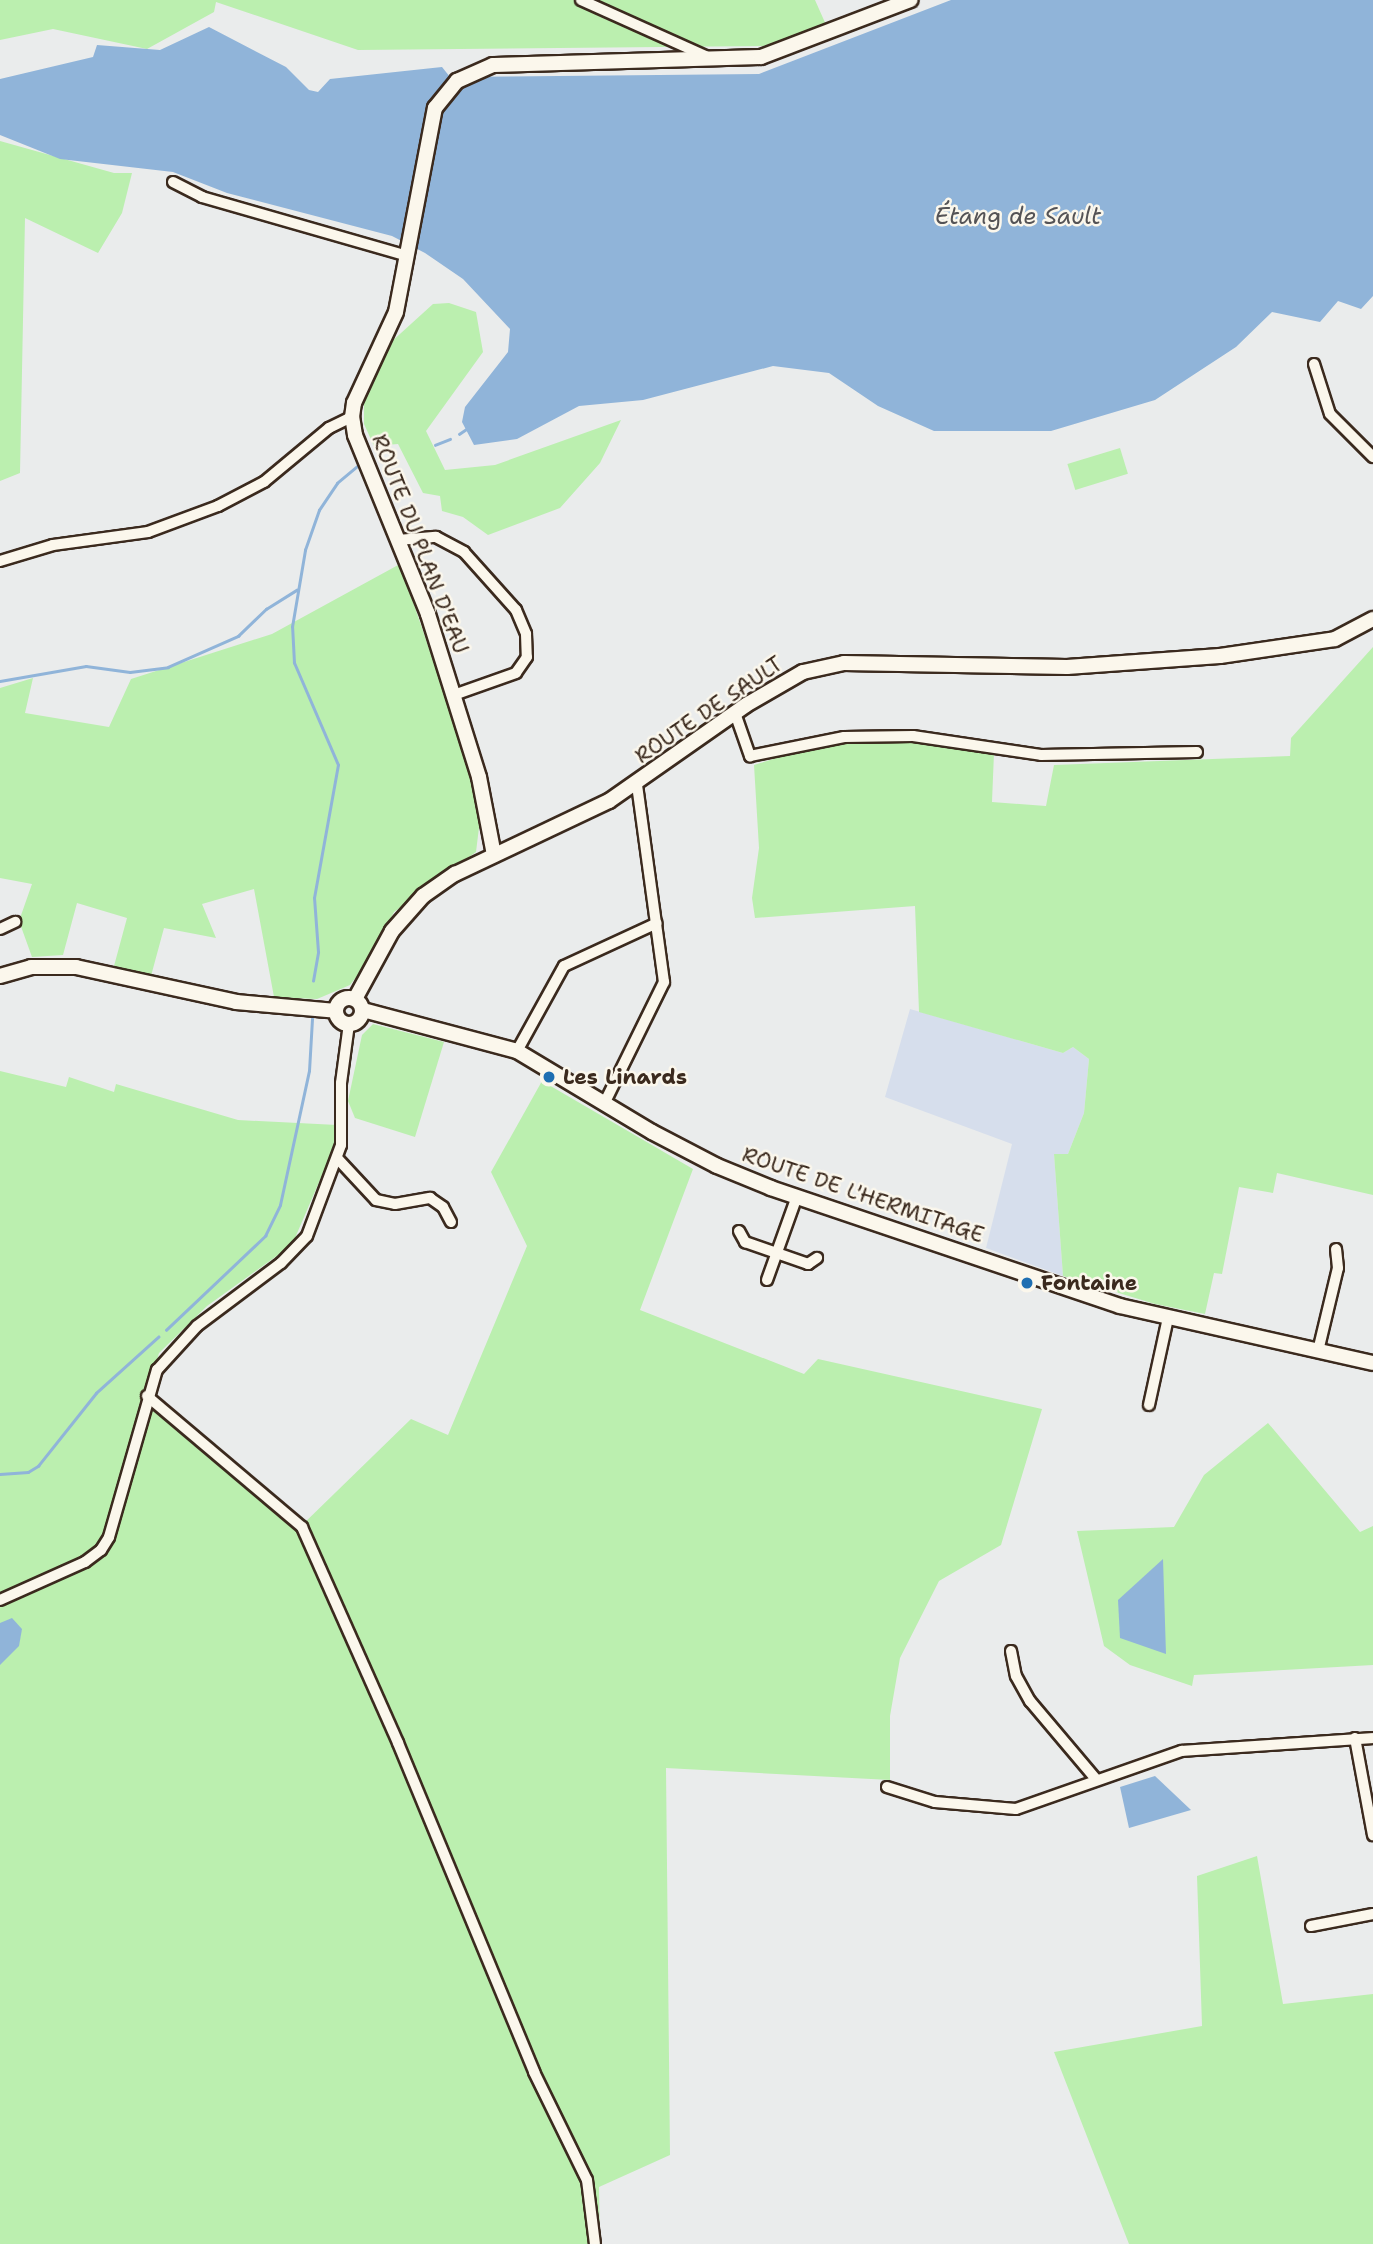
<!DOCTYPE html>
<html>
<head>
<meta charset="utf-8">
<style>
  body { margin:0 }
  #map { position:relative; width:1373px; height:2244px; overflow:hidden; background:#eaecec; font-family:"Shantell Sans",sans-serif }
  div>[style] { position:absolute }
  .built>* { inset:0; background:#d6deec }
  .green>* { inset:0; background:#bbefaf; transform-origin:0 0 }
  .water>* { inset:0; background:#90b4d9 }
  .stream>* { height:2.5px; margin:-1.25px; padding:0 1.25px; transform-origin:1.25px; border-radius:1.25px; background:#90b4d9 }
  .roads { filter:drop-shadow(2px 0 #3b2a1e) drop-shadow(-2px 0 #3b2a1e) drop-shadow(0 2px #3b2a1e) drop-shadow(0 -2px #3b2a1e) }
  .minor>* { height:10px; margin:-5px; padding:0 5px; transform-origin:5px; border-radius:5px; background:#fbf7ec }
  .tertiary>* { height:14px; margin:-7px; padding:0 7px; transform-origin:7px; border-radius:7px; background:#fbf7ec }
  .tertiary>.ring { margin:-7px; padding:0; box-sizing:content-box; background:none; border:14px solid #fbf7ec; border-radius:50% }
  .dots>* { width:19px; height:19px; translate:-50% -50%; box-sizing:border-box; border:4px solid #fbf7ec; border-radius:50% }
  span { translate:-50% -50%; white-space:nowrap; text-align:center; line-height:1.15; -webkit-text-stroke:5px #fbf7ec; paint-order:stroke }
  .street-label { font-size:21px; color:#3b2a1e }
  .poi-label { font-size:21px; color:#3b2a1e; font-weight:700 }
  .left { translate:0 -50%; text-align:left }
  .water-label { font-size:23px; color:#545356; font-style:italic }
</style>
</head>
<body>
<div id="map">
  <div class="built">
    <div style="clip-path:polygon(910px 1009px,1063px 1053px,1073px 1047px,1089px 1059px,1084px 1113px,1068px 1154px,1054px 1154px,1063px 1276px,986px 1248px,1012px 1144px,885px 1097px)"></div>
  </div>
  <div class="green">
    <div style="clip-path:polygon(0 0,815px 0,827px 27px,763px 46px,358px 50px,216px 2px,214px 12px,147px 49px,53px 29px,0 40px)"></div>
    <div style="clip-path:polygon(0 141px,114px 173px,132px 173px,122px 213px,98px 253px,25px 218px,20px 473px,0 481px)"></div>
    <div style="clip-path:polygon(449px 303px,476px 312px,483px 352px,426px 431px,445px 470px,495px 465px,621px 420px,600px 463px,560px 508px,488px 535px,463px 517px,442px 511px,440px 496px,423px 493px,398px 444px,374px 446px,364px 424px,364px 400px,390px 343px,433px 304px)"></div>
    <div style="left:1120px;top:448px;width:27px;height:55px;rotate:73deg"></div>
    <div style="clip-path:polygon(400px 564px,482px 803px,476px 852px,394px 912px,370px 959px,350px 985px,317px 999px,274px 997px,254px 889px,202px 904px,216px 938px,164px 928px,151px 976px,114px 966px,127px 918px,77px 903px,63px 955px,32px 957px,19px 921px,32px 884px,0 878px,0 688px,33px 678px,25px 713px,109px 727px,131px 679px,272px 634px)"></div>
    <div style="clip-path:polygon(1373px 647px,1373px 1195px,1277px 1173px,1273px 1193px,1239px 1187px,1222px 1274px,1214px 1273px,1205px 1314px,1155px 1304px,1063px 1276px,1054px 1154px,1068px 1154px,1084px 1113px,1089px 1059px,1073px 1047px,1063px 1053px,919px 1012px,915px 906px,755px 918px,752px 898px,759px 848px,754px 765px,847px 736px,918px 740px,994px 753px,992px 802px,1046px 806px,1054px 765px,1290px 756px,1291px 738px)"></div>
    <div style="clip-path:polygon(373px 1024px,444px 1042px,415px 1137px,355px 1118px,348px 1101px,362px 1035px)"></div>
    <div style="clip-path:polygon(0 1071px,66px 1087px,69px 1077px,114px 1092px,116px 1084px,238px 1120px,337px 1125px,338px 1138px,292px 1245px,207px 1306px,159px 1353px,148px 1391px,297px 1530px,411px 1419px,448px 1435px,527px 1246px,491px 1172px,542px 1081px,693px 1169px,640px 1310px,804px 1374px,818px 1359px,1042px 1409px,1001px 1545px,939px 1581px,900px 1658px,890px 1716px,890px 1780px,666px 1768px,670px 2155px,599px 2187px,600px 2244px,0 2244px)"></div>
    <div style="clip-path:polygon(1268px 1423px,1360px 1532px,1373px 1526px,1373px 1665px,1194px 1675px,1192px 1686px,1130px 1665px,1104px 1646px,1077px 1531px,1174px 1527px,1204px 1475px)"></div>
    <div style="clip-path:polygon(1257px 1856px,1283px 2004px,1373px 1994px,1373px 2244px,1129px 2244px,1054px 2052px,1202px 2026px,1197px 1876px)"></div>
  </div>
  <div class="water">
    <div style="clip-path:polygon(951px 0,1373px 0,1373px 296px,1361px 309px,1338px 301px,1320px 322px,1272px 312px,1236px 347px,1155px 400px,1051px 431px,934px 431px,878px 406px,829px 373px,773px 366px,643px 400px,579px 406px,517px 439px,474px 445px,462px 422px,465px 407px,508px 352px,510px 329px,463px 279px,425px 253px,392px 236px,227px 193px,173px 172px,60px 159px,0 135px,0 79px,93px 57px,97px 45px,160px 50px,209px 27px,286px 67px,309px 90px,318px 92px,330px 79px,442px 67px,450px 77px,759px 74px)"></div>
    <div style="clip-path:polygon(1163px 1559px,1166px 1654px,1120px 1638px,1118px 1600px)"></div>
    <div style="clip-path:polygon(12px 1618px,22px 1629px,19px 1646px,0 1665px,0 1623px)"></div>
    <div style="clip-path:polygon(1155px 1776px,1191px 1810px,1129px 1828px,1120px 1787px)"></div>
  </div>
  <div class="stream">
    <div style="left:459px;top:434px;width:11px;rotate:-34deg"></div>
    <div style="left:435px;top:445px;width:16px;rotate:-22deg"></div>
    <div style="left:0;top:681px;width:87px;rotate:-9.9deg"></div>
    <div style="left:86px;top:666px;width:44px;rotate:7.8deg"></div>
    <div style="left:130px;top:672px;width:38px;rotate:-7deg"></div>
    <div style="left:168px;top:667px;width:77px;rotate:-23.9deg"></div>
    <div style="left:238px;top:636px;width:39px;rotate:-44deg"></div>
    <div style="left:266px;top:609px;width:36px;rotate:-32deg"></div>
    <div style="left:313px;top:981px;width:29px;rotate:-80deg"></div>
    <div style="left:318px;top:952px;width:54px;rotate:-94.2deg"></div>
    <div style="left:314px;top:898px;width:135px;rotate:-79.8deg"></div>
    <div style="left:338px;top:765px;width:111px;rotate:-113.3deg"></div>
    <div style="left:294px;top:663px;width:36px;rotate:-93deg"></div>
    <div style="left:292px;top:627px;width:78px;rotate:-80.4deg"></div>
    <div style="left:305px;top:550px;width:42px;rotate:-70.7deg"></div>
    <div style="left:319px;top:510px;width:32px;rotate:-56deg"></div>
    <div style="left:337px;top:483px;width:30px;rotate:-40deg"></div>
    <div style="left:166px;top:1330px;width:137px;rotate:-43.5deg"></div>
    <div style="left:265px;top:1236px;width:34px;rotate:-64deg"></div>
    <div style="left:280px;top:1205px;width:137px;rotate:-77.8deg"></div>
    <div style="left:309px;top:1071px;width:52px;rotate:-86.7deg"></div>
    <div style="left:0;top:1474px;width:28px;rotate:-4deg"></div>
    <div style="left:28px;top:1472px;width:12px;rotate:-31deg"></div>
    <div style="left:38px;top:1466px;width:93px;rotate:-51.5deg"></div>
    <div style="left:96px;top:1393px;width:84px;rotate:-42.1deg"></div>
  </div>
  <div class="roads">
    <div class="minor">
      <div style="left:581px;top:0;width:139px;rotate:24.2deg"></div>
      <div style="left:173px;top:182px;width:33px;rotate:27deg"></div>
      <div style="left:202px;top:197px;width:214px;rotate:16deg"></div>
      <div style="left:1314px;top:364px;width:52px;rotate:72.3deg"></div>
      <div style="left:1330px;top:414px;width:61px;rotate:45deg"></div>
      <div style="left:398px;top:540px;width:38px;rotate:-5deg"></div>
      <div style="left:436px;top:537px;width:32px;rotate:28deg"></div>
      <div style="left:464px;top:552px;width:78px;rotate:48.1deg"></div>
      <div style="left:516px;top:610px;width:26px;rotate:67deg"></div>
      <div style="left:526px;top:634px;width:23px;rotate:88deg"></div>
      <div style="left:527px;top:657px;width:19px;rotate:125deg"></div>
      <div style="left:516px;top:673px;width:66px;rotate:160.5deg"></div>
      <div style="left:0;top:561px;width:55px;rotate:-16.8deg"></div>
      <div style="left:53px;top:545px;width:96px;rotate:-7.8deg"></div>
      <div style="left:148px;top:532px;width:75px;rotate:-20.4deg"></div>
      <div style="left:218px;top:506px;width:52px;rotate:-27.6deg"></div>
      <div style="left:264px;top:482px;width:85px;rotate:-39.7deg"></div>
      <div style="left:329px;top:428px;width:25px;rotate:-26deg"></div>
      <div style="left:735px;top:713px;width:46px;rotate:70.8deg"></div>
      <div style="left:750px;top:756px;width:96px;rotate:-11.4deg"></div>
      <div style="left:844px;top:737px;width:69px;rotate:-0.8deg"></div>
      <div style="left:913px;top:736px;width:129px;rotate:8.4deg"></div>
      <div style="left:1041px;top:755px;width:156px;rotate:-1.1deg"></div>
      <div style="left:0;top:929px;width:17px;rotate:-25deg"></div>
      <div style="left:517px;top:1051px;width:97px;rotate:-61.1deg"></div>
      <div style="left:564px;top:966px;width:102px;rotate:-24.8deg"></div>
      <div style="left:605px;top:1102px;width:134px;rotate:-63.8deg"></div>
      <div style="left:664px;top:982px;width:199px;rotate:-97.8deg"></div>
      <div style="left:337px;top:1158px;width:57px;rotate:47.1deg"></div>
      <div style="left:376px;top:1200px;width:19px;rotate:12deg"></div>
      <div style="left:395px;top:1204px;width:36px;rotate:-10deg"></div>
      <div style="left:430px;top:1198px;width:16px;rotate:35deg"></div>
      <div style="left:443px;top:1207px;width:17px;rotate:62deg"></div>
      <div style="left:739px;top:1231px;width:13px;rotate:61deg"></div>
      <div style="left:745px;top:1242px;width:67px;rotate:19.2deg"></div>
      <div style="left:808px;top:1264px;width:11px;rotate:-34deg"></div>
      <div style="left:767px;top:1280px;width:89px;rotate:-70.3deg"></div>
      <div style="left:1318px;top:1351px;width:85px;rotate:-76.5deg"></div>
      <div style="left:1338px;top:1268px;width:19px;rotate:-96deg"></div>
      <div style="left:147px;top:1396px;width:203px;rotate:40.2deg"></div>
      <div style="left:302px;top:1527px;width:236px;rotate:66deg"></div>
      <div style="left:398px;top:1743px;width:356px;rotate:67.5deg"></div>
      <div style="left:534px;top:2072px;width:120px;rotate:63.9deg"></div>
      <div style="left:587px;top:2180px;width:64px;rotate:82.9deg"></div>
      <div style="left:1149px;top:1405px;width:89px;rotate:-77.7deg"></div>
      <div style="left:0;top:1600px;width:93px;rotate:-24.1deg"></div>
      <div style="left:85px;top:1562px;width:20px;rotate:-37deg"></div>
      <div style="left:101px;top:1550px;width:15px;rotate:-58deg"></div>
      <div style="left:109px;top:1537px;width:174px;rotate:-74deg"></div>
      <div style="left:157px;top:1370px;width:59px;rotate:-47.7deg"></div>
      <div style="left:197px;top:1326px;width:105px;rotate:-36.9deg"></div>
      <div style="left:281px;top:1263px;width:37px;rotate:-46deg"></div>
      <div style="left:307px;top:1236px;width:97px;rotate:-69.5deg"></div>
      <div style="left:341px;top:1145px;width:62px;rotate:-90deg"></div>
      <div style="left:341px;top:1083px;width:60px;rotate:-82.3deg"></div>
      <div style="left:1011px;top:1651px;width:25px;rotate:79deg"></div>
      <div style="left:1016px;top:1676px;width:29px;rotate:61deg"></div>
      <div style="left:1030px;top:1701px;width:102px;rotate:49.8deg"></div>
      <div style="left:1355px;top:1738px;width:99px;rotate:79.5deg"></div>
      <div style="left:887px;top:1787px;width:50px;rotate:17.4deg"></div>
      <div style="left:935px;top:1802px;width:81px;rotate:4.9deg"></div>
      <div style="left:1016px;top:1809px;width:176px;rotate:-19.3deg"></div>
      <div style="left:1182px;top:1751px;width:191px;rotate:-3.9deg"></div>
      <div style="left:1311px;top:1926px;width:63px;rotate:-11deg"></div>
    </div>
    <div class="tertiary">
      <div style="left:494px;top:855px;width:79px;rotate:-100.9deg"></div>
      <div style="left:479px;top:777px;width:171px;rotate:-107.4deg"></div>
      <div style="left:428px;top:614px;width:193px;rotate:-112.2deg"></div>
      <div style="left:355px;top:435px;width:18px;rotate:-99deg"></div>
      <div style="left:352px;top:417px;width:14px;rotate:-82deg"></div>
      <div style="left:354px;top:403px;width:100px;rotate:-65.2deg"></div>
      <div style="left:396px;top:312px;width:208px;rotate:-79.2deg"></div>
      <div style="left:435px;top:108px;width:35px;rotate:-51deg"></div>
      <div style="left:457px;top:81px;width:39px;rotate:-24deg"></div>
      <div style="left:493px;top:65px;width:268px;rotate:-1.7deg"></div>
      <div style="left:761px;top:57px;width:160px;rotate:-20.9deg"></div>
      <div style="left:0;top:976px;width:32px;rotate:-16deg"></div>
      <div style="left:31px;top:967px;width:45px"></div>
      <div style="left:76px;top:967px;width:164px;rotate:12.3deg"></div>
      <div style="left:236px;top:1002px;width:100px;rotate:5.1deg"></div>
      <div class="ring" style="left:336px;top:998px;width:12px;height:12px"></div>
      <div style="left:355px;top:999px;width:77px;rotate:-61.4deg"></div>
      <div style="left:392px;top:931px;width:47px;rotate:-48.5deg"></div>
      <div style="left:423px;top:896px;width:39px;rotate:-35deg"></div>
      <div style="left:455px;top:874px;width:170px;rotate:-25.4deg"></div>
      <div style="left:609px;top:801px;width:167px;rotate:-35deg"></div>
      <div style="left:746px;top:705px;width:66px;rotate:-30.1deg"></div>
      <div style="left:803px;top:672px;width:42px;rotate:-12.4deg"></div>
      <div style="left:844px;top:663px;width:223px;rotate:1deg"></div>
      <div style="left:1067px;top:667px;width:153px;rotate:-4.1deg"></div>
      <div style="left:1220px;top:656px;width:116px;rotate:-8.4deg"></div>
      <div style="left:1335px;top:639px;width:43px;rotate:-27.8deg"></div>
      <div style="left:363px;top:1010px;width:159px;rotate:14.9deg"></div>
      <div style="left:517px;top:1051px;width:157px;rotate:31deg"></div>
      <div style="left:652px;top:1132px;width:73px;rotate:27.6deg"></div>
      <div style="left:717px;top:1166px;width:58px;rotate:22.2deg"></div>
      <div style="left:771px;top:1188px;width:368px;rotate:18.7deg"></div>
      <div style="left:1120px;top:1306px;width:259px;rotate:12.7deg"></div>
    </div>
  </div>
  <div class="dots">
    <div style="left:549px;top:1077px;background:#1f6fb2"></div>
    <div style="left:1027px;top:1283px;background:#1f6fb2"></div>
  </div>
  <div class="street-label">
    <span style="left:420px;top:544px;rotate:69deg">ROUTE DU PLAN D'EAU</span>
    <span style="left:709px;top:710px;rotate:-34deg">ROUTE DE SAULT</span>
    <span style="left:863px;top:1195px;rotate:19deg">ROUTE DE L'HERMITAGE</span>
  </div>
  <div class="poi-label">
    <span class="left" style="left:563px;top:1077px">Les Linards</span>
    <span class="left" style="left:1041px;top:1283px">Fontaine</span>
  </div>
  <div class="water-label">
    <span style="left:1018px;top:216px">Étang de Sault</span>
  </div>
</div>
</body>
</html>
